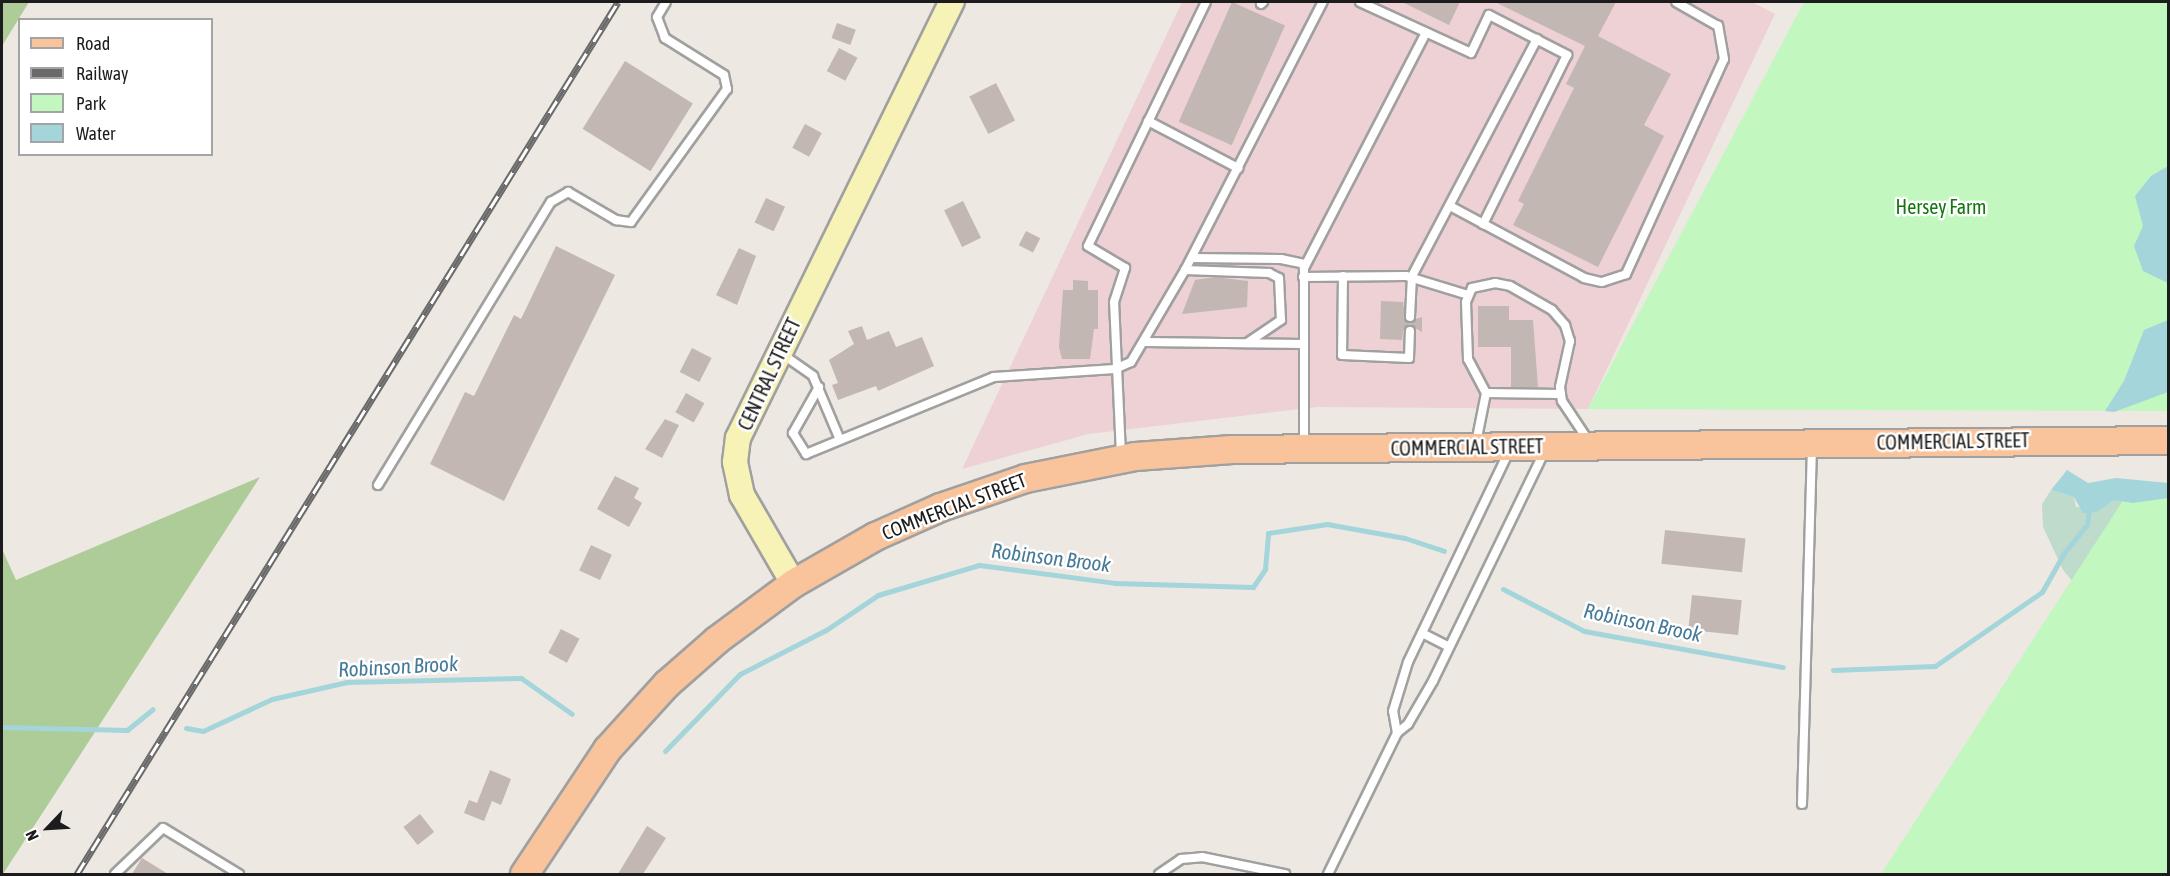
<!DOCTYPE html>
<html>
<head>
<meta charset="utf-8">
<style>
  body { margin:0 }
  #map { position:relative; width:2170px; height:876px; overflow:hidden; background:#ede8e2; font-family:"Asap Condensed",sans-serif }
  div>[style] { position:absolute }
  .commercial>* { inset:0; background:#eed1d4 }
  .forest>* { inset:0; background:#aecc98 }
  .wetland>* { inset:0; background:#bfdbcb }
  .park>* { inset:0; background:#c2f7bf }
  .water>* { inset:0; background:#a3d5da }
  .stream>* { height:5px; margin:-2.5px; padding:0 2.5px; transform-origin:2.5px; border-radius:2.5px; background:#a3d5da }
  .building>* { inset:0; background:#c2b7b2; transform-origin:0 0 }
  .roads { filter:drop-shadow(2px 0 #a0a0a0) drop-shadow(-2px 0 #a0a0a0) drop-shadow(0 2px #a0a0a0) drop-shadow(0 -2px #a0a0a0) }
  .service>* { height:8px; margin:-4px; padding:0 4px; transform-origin:4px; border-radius:4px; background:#fff }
  .secondary>* { height:24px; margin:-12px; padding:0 12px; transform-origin:12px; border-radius:12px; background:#f7f2b6 }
  .primary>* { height:27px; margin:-13.5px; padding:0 13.5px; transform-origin:13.5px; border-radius:13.5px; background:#f9c49c }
  .rail>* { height:7px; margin-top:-3.5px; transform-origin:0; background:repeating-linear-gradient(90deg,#fff 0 14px,#6a6a6a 0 28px); box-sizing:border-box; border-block:2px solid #6a6a6a }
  span { translate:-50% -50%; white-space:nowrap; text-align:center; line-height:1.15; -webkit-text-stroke:5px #fff; paint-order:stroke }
  .park-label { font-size:20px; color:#13760e }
  .street-label { font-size:20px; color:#1c1c1c }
  .water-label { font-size:21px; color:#467a99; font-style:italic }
  .frame { position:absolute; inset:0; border:3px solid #1c1c1c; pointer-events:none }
  .legend { position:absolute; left:18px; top:18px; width:195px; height:138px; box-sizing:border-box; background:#fff; border:2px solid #a4a4a4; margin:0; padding:8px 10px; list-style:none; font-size:18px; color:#1c1c1c }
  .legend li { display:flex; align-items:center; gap:12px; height:30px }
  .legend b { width:30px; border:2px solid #a4a4a4 }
  .north { position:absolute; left:18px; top:798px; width:60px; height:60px; -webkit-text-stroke:4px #fff; paint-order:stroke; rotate:245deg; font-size:16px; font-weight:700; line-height:24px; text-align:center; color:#1c1c1c }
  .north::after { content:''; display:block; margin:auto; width:21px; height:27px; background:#1c1c1c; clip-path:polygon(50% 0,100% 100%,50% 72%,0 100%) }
</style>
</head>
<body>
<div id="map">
  <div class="commercial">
    <div style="clip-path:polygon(1182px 2px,1752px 2px,1775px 14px,1588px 409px,1317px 407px,1089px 434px,962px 469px)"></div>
  </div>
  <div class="forest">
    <div style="clip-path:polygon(2px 2px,29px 2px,2px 46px)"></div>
    <div style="clip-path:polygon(260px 477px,3px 874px,2px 874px,2px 549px,16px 580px)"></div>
  </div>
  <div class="wetland">
    <div style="clip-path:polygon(2051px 490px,2074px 497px,2076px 507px,2102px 508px,2114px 500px,2127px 500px,2079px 589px,2063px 570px,2043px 527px,2042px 504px)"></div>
  </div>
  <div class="park">
    <div style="clip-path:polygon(1804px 2px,2168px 2px,2168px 411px,1588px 409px)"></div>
    <div style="clip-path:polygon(2133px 485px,2168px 485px,2168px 874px,1881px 874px)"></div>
  </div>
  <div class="water">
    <div style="clip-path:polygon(2168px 166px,2168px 283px,2143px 271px,2134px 246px,2143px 226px,2135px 196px,2151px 176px)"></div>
    <div style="clip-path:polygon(2168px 320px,2168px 392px,2114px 412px,2105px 411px,2124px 381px,2144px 330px)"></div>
    <div style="clip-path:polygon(2067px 470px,2088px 483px,2116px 478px,2168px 483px,2168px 498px,2133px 503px,2114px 500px,2097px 512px,2083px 513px,2074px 497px,2051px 490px)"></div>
  </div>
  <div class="stream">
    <div style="left:1503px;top:589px;width:91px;rotate:27.4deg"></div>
    <div style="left:1584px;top:631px;width:202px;rotate:10.3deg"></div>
    <div style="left:1833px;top:670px;width:102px;rotate:-2.2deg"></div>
    <div style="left:1935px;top:666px;width:130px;rotate:-34.7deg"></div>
    <div style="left:2042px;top:592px;width:45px;rotate:-60.6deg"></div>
    <div style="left:2064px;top:553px;width:36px;rotate:-51deg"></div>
    <div style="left:2087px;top:525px;width:16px;rotate:-83deg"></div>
    <div style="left:2px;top:727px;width:125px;rotate:1.4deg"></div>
    <div style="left:127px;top:730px;width:33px;rotate:-39deg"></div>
    <div style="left:186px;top:728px;width:17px;rotate:10deg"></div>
    <div style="left:203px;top:731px;width:76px;rotate:-24.9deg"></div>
    <div style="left:272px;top:699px;width:77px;rotate:-12.8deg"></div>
    <div style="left:347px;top:682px;width:174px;rotate:-1.3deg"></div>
    <div style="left:521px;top:678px;width:62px;rotate:35.2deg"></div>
    <div style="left:665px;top:751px;width:107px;rotate:-45.8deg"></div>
    <div style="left:740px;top:674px;width:97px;rotate:-27.1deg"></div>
    <div style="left:826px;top:630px;width:63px;rotate:-33.9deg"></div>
    <div style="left:878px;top:595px;width:105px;rotate:-16.5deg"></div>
    <div style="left:979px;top:565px;width:137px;rotate:7.5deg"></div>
    <div style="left:1115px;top:583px;width:138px;rotate:1.7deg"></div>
    <div style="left:1253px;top:587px;width:22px;rotate:-56deg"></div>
    <div style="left:1265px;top:569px;width:36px;rotate:-85deg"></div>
    <div style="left:1268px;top:533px;width:60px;rotate:-8.7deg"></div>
    <div style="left:1327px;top:524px;width:79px;rotate:10.2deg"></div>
    <div style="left:1405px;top:538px;width:41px;rotate:18.4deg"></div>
  </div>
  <div class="building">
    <div style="left:1232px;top:2px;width:58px;height:131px;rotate:24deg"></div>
    <div style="clip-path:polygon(1402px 2px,1460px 2px,1449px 25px)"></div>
    <div style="clip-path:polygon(1495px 2px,1616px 2px,1598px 36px,1671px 74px,1644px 125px,1664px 136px,1598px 267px,1513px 225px,1524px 204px,1518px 201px,1574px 88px,1566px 84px,1585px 46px)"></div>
    <div style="left:837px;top:23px;width:20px;height:16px;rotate:20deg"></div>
    <div style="left:839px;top:48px;width:21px;height:26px;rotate:28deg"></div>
    <div style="left:625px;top:61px;width:80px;height:80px;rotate:32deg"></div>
    <div style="left:996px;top:83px;width:42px;height:30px;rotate:63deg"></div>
    <div style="left:805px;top:124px;width:19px;height:27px;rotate:28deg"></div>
    <div style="left:766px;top:198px;width:21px;height:27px;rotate:25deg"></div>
    <div style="left:963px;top:201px;width:41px;height:21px;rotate:64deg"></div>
    <div style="left:1026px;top:231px;width:16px;height:16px;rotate:27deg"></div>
    <div style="clip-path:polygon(556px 246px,615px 275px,504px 501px,430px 464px,465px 392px,474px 396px,514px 315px,521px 319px)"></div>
    <div style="clip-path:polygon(739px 248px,756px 256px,737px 305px,716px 295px)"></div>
    <div style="clip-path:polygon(1214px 277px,1248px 281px,1247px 307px,1182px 314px,1195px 280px)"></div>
    <div style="clip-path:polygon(1073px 280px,1088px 281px,1088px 290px,1098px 290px,1098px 329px,1094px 329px,1090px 359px,1062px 359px,1059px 347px,1063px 290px,1073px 290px)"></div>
    <div style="clip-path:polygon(1381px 301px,1403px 302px,1406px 322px,1422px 317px,1422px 332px,1410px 325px,1403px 331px,1402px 340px,1380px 339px)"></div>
    <div style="clip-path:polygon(1478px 306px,1509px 306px,1509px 320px,1533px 320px,1538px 387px,1511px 387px,1511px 347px,1478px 347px)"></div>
    <div style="clip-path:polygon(862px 326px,867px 340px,889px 331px,896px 347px,922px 337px,934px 366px,878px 391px,876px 386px,838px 400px,832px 385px,838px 383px,829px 360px,854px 344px,848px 331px)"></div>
    <div style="left:692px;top:348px;width:22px;height:27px;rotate:27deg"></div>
    <div style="left:686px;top:393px;width:21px;height:22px;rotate:29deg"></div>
    <div style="clip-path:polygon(665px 419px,679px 425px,662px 458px,645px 449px)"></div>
    <div style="clip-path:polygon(615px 476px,639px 488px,634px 498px,642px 503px,629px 527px,597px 509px)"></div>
    <div style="left:1665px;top:530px;width:81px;height:34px;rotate:6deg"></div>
    <div style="left:591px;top:545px;width:23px;height:28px;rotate:25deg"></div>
    <div style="left:1692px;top:595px;width:50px;height:35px;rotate:6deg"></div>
    <div style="left:561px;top:629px;width:21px;height:27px;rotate:28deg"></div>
    <div style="clip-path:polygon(490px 770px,511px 779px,501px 805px,492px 801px,484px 821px,464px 813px,469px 800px,477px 803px)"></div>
    <div style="left:420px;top:814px;width:23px;height:21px;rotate:52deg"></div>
    <div style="clip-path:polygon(647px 826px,666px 838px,643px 874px,618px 874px)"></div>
    <div style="clip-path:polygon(142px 858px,168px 874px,132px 874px)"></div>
  </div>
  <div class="roads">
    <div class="service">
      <div style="left:1360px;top:2px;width:122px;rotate:24.7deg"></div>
      <div style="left:1471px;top:53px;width:42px;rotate:-64.7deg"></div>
      <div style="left:1489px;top:15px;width:88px;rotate:27.1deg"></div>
      <div style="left:1567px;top:55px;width:189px;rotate:116.4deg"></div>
      <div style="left:1261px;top:4px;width:3px;rotate:-45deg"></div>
      <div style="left:1148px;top:121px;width:102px;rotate:27.6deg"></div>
      <div style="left:1450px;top:206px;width:152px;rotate:28.2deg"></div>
      <div style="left:1584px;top:278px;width:18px;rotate:13deg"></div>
      <div style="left:1602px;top:282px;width:25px;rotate:-18deg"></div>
      <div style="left:1626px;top:274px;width:236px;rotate:-65.5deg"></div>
      <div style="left:1724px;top:59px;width:34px;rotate:-100deg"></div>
      <div style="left:1718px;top:26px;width:48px;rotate:-150.3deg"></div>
      <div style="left:1192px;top:258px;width:89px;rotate:0.6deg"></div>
      <div style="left:1281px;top:259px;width:25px;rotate:12deg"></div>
      <div style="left:1185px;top:270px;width:84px;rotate:2deg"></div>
      <div style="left:1269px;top:273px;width:11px;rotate:27deg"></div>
      <div style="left:1279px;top:278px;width:42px;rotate:87.3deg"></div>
      <div style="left:1281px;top:320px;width:41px;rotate:145.9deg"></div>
      <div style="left:1343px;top:276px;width:79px;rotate:90.7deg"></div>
      <div style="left:1342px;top:355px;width:67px;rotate:2.6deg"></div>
      <div style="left:1409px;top:358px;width:27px;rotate:-88deg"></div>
      <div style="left:1303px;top:277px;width:103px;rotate:-0.6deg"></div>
      <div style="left:1406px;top:276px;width:65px;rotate:17deg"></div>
      <div style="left:1410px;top:317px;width:41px;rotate:-87.2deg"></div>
      <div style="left:1412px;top:276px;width:268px;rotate:-62.2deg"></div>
      <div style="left:1145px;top:342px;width:158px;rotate:0.7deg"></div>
      <div style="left:782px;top:354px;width:38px;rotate:35deg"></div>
      <div style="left:813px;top:376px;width:69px;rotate:67.1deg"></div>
      <div style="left:819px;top:387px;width:53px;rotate:119.5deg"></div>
      <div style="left:793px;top:433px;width:25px;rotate:58deg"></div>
      <div style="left:806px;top:454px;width:203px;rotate:-22.3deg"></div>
      <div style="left:994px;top:377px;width:121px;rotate:-3.8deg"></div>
      <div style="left:1115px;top:369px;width:17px;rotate:-24deg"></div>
      <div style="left:1131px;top:362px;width:107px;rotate:-59.6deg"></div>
      <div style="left:1185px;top:270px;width:301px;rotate:-62.8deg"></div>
      <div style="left:1486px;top:393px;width:75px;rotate:0.8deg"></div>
      <div style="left:1476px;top:443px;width:51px;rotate:-78.7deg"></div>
      <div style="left:1486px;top:393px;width:38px;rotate:-118deg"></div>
      <div style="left:1468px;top:359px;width:57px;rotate:-92deg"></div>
      <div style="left:1466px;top:302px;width:15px;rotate:-67deg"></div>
      <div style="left:1472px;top:288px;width:24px;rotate:-12deg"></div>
      <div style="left:1495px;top:283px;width:15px;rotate:11deg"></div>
      <div style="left:1510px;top:286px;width:48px;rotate:29.7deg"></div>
      <div style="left:1552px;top:310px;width:20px;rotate:49deg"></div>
      <div style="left:1565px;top:325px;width:17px;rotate:73deg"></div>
      <div style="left:1570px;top:341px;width:47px;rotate:102.3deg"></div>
      <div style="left:1560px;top:387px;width:14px;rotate:82deg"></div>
      <div style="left:1562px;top:401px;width:47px;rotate:56.3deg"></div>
      <div style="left:1304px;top:444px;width:176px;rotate:-90deg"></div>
      <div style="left:1304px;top:268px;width:265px;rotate:-62.6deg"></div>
      <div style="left:1121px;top:455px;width:153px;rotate:-92.6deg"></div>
      <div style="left:1114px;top:302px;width:36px;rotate:-72deg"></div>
      <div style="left:1125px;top:268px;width:43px;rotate:-149.3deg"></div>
      <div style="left:1088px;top:246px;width:271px;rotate:-64.2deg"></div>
      <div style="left:378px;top:485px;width:332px;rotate:-58.6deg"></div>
      <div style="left:551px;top:202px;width:20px;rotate:-30deg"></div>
      <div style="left:568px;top:192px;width:56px;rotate:30.3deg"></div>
      <div style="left:616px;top:220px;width:15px;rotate:8deg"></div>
      <div style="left:631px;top:222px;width:164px;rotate:-54.2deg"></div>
      <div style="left:727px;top:89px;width:14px;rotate:-102deg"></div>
      <div style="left:724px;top:75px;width:70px;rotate:-147.9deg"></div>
      <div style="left:665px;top:38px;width:22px;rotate:-111deg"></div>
      <div style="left:657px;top:17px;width:17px;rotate:-59deg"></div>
      <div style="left:1422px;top:633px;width:30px;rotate:27deg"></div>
      <div style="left:1397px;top:733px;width:22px;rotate:-100deg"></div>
      <div style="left:1393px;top:711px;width:51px;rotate:-73deg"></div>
      <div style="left:1408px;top:662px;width:236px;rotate:-64.4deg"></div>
      <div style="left:1802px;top:804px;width:357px;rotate:-88.4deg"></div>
      <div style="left:115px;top:874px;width:66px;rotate:-43.8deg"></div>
      <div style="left:163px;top:828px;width:89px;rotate:31.2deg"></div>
      <div style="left:1159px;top:874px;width:27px;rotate:-34deg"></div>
      <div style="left:1181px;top:859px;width:21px;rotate:-5deg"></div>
      <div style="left:1202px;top:857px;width:85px;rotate:11.6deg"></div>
      <div style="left:1328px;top:874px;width:157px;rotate:-63.9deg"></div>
      <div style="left:1397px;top:733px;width:14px;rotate:-39deg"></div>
      <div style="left:1408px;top:724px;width:50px;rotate:-59.8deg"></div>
      <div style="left:1433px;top:681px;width:254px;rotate:-64.1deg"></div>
    </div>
    <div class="secondary">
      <div style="left:793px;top:583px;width:102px;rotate:-120.1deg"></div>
      <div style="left:742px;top:495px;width:34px;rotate:-102deg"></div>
      <div style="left:735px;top:462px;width:24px;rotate:-83deg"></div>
      <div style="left:738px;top:438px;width:486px;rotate:-63.9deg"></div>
    </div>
    <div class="primary">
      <div style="left:524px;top:874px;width:150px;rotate:-56.4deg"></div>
      <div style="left:607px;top:749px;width:88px;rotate:-47.8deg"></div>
      <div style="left:666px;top:684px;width:67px;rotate:-41.3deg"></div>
      <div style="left:716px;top:640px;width:96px;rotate:-36.5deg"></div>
      <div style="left:793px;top:583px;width:95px;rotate:-29.8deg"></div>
      <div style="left:875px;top:536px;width:71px;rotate:-24deg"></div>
      <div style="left:940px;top:507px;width:90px;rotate:-18.8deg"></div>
      <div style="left:1025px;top:478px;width:112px;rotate:-11.3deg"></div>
      <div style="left:1135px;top:456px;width:97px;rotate:-4.1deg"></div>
      <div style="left:1232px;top:449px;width:936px;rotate:-0.55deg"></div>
    </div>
  </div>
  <div class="rail">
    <div style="left:77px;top:874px;width:1026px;rotate:-58.18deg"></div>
  </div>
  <div class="park-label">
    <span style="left:1941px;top:206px">Hersey Farm</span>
  </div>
  <div class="street-label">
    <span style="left:769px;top:374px;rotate:-65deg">CENTRAL STREET</span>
    <span style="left:1953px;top:441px;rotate:-1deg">COMMERCIAL STREET</span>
    <span style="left:1467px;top:447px;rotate:-1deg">COMMERCIAL STREET</span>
    <span style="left:954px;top:506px;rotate:-21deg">COMMERCIAL STREET</span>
  </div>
  <div class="water-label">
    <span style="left:1051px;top:557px;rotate:7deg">Robinson Brook</span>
    <span style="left:1643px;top:622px;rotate:12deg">Robinson Brook</span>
    <span style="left:398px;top:666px;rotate:-3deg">Robinson Brook</span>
  </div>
  <div class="frame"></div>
  <ul class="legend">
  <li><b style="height:8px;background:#f9c49c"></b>Road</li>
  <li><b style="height:8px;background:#6a6a6a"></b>Railway</li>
  <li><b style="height:16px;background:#c2f7bf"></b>Park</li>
  <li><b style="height:16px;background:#a3d5da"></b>Water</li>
  </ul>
  <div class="north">N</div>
</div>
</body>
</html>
